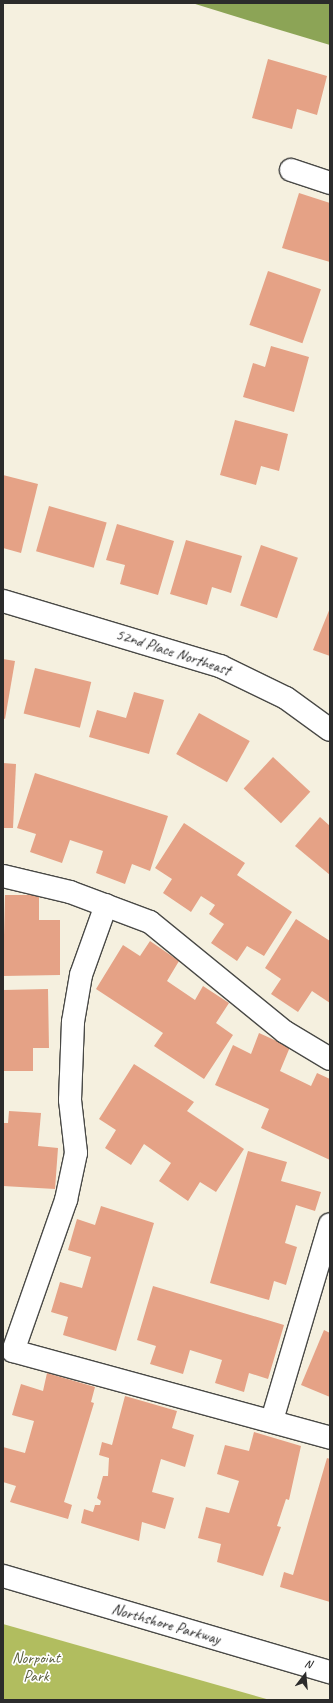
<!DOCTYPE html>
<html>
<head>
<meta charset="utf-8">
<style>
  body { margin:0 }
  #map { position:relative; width:333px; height:1703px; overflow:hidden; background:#f5f0df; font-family:Caveat,sans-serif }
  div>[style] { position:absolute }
  .green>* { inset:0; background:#b1bd5f }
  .forest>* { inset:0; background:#8ca456 }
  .building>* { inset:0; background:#e5a286; transform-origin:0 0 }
  .roads { filter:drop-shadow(1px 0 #494946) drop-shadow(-1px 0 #494946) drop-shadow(0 1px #494946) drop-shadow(0 -1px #494946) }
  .minor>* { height:22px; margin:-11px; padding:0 11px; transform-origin:11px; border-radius:11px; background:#fff }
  span { translate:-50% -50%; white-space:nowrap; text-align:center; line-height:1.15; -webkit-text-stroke:3.5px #fff; paint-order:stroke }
  .street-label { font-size:16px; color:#2b2b2b }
  .park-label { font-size:16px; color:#5a5e3d }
  .frame { position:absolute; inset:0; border:4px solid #2b2b2b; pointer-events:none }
  .north { position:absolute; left:285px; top:1655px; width:40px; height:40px; -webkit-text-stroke:3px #fff; paint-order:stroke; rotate:16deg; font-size:11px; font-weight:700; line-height:16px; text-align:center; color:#2b2b2b }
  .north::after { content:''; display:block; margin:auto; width:14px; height:18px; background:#2b2b2b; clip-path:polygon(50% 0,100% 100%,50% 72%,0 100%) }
</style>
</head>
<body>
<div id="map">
  <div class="green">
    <div style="clip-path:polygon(3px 1624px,270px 1700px,3px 1700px)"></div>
  </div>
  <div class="forest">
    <div style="clip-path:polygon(192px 3px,330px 3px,330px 45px,270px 27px)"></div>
  </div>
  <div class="building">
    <div style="clip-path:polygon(268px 59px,327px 76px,317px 115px,297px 109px,292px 129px,252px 118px)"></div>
    <div style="clip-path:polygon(299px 193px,330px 203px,330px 262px,282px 248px)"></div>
    <div style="left:268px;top:271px;width:56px;height:57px;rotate:19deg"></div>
    <div style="clip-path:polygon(271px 346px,309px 357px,294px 412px,243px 397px,253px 363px,265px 367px)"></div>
    <div style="clip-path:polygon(235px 420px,288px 434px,279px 471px,261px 466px,256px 485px,220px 475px)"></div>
    <div style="clip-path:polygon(3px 475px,38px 484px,21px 553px,3px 548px)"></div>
    <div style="left:49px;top:506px;width:60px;height:47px;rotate:16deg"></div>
    <div style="clip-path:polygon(117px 524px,174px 541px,158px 595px,120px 584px,125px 565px,106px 560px)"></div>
    <div style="clip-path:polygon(186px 540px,242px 556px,231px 593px,212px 587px,207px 605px,170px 594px)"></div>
    <div style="left:261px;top:545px;width:39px;height:64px;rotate:19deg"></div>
    <div style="clip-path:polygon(330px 608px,330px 656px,313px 650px)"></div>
    <div style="clip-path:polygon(3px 659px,15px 661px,5px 719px,3px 718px)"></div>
    <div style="left:35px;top:668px;width:58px;height:47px;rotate:14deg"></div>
    <div style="clip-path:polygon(134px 692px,164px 700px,149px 754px,89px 737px,97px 710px,126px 718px)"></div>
    <div style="left:199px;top:713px;width:58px;height:47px;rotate:29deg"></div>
    <div style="left:273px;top:757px;width:51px;height:43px;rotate:43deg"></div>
    <div style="clip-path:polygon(3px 763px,16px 764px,13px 828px,3px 828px)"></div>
    <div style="clip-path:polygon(35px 773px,168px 816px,150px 871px,132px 864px,125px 884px,96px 873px,103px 851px,70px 840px,62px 863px,30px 852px,36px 834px,17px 828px)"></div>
    <div style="clip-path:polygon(320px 817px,330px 826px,330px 875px,295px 846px)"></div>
    <div style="clip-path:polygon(184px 823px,245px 863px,237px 875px,292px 912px,264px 956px,247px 946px,237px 961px,211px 943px,224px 924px,209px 914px,215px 905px,201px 896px,191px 912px,163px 893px,172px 879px,155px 868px)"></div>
    <div style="clip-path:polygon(5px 895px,39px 895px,39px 920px,60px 920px,60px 975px,3px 976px)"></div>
    <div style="clip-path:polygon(296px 919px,330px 941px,330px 1003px,312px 991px,298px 1012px,271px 994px,281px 979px,265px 968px)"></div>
    <div style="clip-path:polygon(150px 941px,179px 961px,167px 981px,195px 1000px,203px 986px,229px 1003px,216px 1023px,233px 1035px,204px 1079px,154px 1046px,163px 1033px,96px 989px,123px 945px,140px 956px)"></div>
    <div style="clip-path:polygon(48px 989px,49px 1048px,33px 1048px,33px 1071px,3px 1071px,3px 990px)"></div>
    <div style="clip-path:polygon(259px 1033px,290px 1047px,280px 1071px,311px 1086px,317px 1073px,330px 1079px,330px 1160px,261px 1128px,269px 1109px,215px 1085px,233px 1045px,251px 1054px)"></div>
    <div style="clip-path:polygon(134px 1064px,194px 1102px,187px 1111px,244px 1149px,216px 1192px,200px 1182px,188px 1201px,159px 1181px,171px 1163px,144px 1144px,131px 1165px,105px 1148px,116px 1130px,99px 1119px)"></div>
    <div style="clip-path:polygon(9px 1111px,41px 1113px,38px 1146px,58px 1148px,55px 1189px,3px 1186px,3px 1123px,8px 1123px)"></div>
    <div style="clip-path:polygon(248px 1151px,287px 1162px,281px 1181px,321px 1192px,315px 1211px,296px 1205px,285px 1243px,297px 1247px,286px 1285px,274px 1281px,269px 1300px,210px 1283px)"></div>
    <div style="clip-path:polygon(101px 1206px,154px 1223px,116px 1351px,63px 1335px,68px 1317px,51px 1312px,60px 1282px,82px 1288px,91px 1257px,68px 1250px,77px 1219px,95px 1225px)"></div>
    <div style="clip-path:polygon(153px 1286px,284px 1325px,268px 1379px,249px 1373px,244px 1392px,215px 1383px,222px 1360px,190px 1350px,183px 1374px,150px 1364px,156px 1346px,137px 1340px)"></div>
    <div style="clip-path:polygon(324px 1330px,330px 1333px,330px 1397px,301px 1385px)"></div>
    <div style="clip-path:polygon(47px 1373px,95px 1387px,91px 1402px,94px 1403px,64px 1502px,72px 1505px,68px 1519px,10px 1502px,16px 1486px,3px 1482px,3px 1447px,25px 1453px,34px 1421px,12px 1415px,21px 1384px,43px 1391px)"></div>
    <div style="clip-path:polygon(125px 1396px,177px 1411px,172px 1428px,194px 1435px,185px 1467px,161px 1459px,152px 1492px,174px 1498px,165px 1529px,142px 1522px,139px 1541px,81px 1523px,84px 1509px,93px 1512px,95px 1505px,100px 1505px,101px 1501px,97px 1498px,103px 1476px,108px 1476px,109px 1458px,99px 1455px,102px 1442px,112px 1445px)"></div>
    <div style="clip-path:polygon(254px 1432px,301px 1446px,289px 1500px,286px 1499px,277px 1526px,281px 1527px,263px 1576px,217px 1562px,221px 1544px,198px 1538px,206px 1507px,229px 1513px,239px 1481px,217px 1474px,225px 1445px,249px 1451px)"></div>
    <div style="clip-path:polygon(327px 1458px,330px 1459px,330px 1602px,280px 1587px,284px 1572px,293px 1575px)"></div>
  </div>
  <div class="roads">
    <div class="minor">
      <div style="left:291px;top:170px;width:41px;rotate:18.4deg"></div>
      <div style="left:3px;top:601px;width:227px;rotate:16.7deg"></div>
      <div style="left:220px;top:666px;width:73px;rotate:25.9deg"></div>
      <div style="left:286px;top:698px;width:54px;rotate:36deg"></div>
      <div style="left:3px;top:876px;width:69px;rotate:13.4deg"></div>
      <div style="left:70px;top:892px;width:85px;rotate:20.6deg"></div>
      <div style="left:150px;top:922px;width:174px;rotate:39.2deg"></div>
      <div style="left:285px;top:1032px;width:52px;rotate:31deg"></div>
      <div style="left:106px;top:905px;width:74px;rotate:109.7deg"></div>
      <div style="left:81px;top:975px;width:48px;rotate:99.7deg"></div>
      <div style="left:73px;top:1022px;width:78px;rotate:92.2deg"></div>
      <div style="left:70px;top:1100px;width:53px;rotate:83.5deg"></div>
      <div style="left:76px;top:1153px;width:48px;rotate:102deg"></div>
      <div style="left:66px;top:1200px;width:160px;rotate:109.3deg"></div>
      <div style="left:13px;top:1351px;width:329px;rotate:15.3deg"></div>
      <div style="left:272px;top:1420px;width:204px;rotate:-73.5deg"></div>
      <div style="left:3px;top:1576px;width:341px;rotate:16.4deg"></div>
    </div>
  </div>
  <div class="street-label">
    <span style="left:173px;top:652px;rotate:18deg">52nd Place Northeast</span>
    <span style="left:166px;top:1624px;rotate:16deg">Northshore Parkway</span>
  </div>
  <div class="park-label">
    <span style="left:36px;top:1667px">Norpoint<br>Park</span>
  </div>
  <div class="frame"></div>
  <div class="north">N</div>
</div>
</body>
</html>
